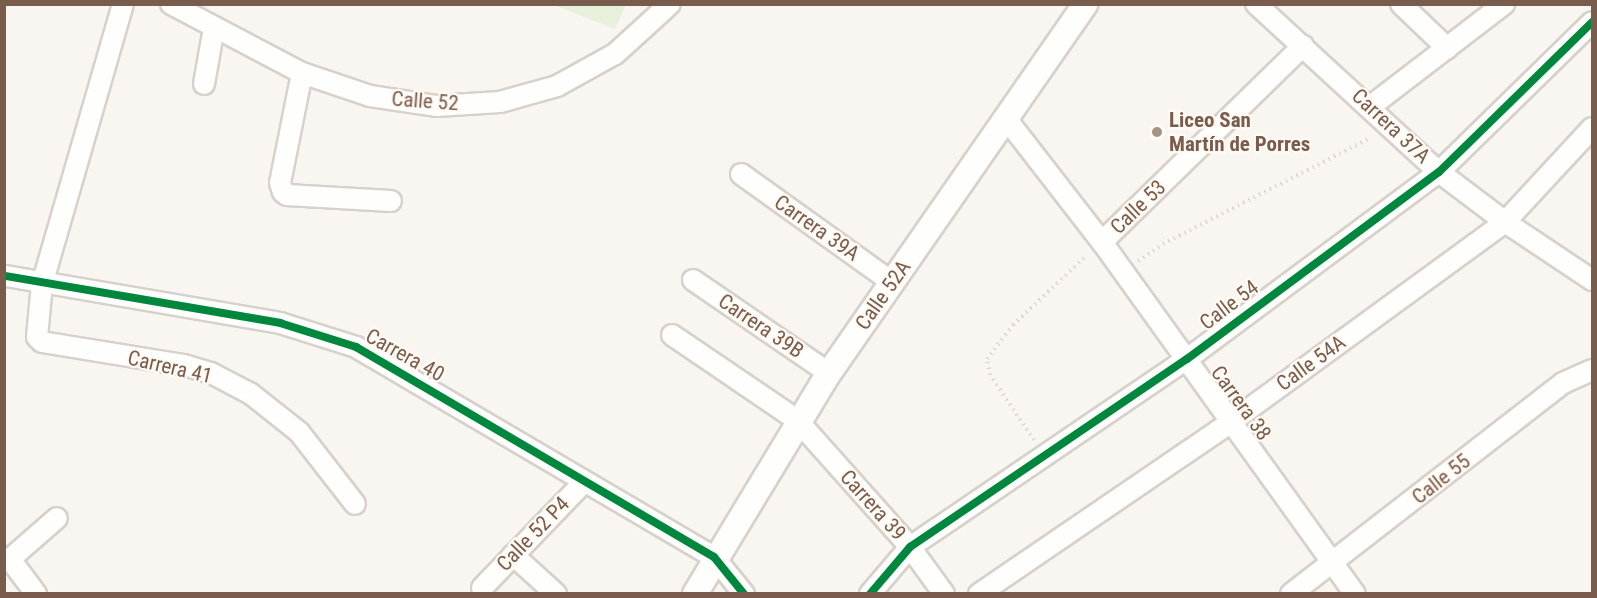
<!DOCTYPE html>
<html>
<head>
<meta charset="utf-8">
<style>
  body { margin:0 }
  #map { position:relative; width:1597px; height:598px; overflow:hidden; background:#f9f5f0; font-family:"Roboto Condensed",sans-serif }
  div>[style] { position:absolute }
  .green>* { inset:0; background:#e7f0db }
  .path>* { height:4px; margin-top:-2px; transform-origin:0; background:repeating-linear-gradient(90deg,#dcd5d0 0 1.5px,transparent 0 6px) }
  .roads { filter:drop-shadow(2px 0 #d7d1cb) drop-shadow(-2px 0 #d7d1cb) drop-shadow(0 2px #d7d1cb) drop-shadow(0 -2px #d7d1cb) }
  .minor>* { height:20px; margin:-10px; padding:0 10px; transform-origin:10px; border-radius:10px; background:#fefefd }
  .tertiary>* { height:24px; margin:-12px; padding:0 12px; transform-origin:12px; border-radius:12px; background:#fefefd }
  .cycleway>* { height:8px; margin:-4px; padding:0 4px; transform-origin:4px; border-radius:4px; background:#00873e }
  .dots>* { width:16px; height:16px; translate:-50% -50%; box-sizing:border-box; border:3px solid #fffaf3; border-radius:50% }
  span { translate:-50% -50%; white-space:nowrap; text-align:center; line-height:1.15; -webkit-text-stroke:4.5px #fffaf3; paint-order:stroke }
  .street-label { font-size:21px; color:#7a5c4d }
  .poi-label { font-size:21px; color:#7a5c4d; font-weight:700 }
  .left { translate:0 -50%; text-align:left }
  .frame { position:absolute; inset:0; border:6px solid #7a5c4d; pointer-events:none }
</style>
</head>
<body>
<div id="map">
  <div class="green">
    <div style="clip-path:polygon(554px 5px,626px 5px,615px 29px)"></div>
  </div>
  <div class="path">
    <div style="left:1138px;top:261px;width:30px;rotate:-34deg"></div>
    <div style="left:1163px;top:244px;width:233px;rotate:-27.1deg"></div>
    <div style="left:1034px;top:440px;width:78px;rotate:-124.1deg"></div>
    <div style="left:990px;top:375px;width:16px;rotate:-101deg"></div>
    <div style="left:987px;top:359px;width:43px;rotate:-52.6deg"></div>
    <div style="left:1013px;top:325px;width:100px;rotate:-43.4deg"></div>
  </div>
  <div class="roads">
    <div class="minor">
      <div style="left:123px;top:4px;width:291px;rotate:106.1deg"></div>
      <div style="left:42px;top:284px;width:53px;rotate:95.4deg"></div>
      <div style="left:37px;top:337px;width:7px;rotate:45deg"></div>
      <div style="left:42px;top:342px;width:144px;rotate:9.2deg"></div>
      <div style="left:184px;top:365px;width:28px;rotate:17deg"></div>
      <div style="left:211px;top:373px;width:45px;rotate:27.7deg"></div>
      <div style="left:251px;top:394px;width:61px;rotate:38.4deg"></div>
      <div style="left:299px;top:432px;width:91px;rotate:52.1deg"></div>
      <div style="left:171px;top:4px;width:148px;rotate:27.8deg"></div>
      <div style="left:302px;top:73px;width:72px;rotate:18.7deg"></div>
      <div style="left:370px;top:96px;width:68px;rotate:8.5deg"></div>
      <div style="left:437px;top:106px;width:63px;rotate:-3.6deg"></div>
      <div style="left:500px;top:102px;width:59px;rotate:-15.7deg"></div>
      <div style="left:557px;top:86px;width:66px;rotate:-28.9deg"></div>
      <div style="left:615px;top:54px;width:74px;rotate:-42.3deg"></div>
      <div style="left:1256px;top:4px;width:248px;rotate:42.6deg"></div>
      <div style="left:1439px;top:172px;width:83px;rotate:37.1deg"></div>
      <div style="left:1505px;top:222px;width:105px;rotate:33.7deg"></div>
      <div style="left:1401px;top:4px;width:64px;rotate:43.7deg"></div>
      <div style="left:302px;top:73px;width:112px;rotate:101.3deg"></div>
      <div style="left:280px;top:183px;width:9px;rotate:72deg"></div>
      <div style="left:283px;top:192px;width:5px;rotate:37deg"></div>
      <div style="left:287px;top:195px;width:104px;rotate:3.3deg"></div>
      <div style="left:204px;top:84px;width:58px;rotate:-80deg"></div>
      <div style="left:1371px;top:106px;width:168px;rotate:-37.5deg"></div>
      <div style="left:1008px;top:121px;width:153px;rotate:52.2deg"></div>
      <div style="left:1102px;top:242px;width:433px;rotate:54.3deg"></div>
      <div style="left:741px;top:174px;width:186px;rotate:35.6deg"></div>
      <div style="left:1102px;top:242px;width:281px;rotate:-44.3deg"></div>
      <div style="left:6px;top:276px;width:278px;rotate:9.7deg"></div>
      <div style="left:280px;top:323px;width:80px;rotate:17.5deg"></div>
      <div style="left:356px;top:347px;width:415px;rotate:30.4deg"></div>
      <div style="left:714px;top:557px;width:48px;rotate:51deg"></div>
      <div style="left:693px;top:280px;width:165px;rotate:34.4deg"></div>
      <div style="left:672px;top:335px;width:151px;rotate:34.2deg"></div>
      <div style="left:797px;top:420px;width:170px;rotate:48.3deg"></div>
      <div style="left:910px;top:547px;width:58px;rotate:54.1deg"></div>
      <div style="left:513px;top:555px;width:58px;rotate:42.2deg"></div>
      <div style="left:10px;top:559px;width:62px;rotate:-41.1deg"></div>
      <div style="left:10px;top:559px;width:44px;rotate:53.4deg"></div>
      <div style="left:482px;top:588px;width:147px;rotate:-46.1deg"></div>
      <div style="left:870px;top:594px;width:62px;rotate:-49.6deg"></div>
      <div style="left:910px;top:547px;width:335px;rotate:-34.2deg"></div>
      <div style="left:1187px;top:359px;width:314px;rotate:-36.6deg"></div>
      <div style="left:1439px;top:172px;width:214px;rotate:-44.4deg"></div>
      <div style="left:979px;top:594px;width:305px;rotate:-34.3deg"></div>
      <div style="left:1231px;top:422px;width:339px;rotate:-36.1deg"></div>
      <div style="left:1505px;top:222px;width:128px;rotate:-47.2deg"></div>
      <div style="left:1291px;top:594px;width:344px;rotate:-37.8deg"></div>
      <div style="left:1563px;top:383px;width:32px;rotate:-24deg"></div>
    </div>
    <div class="tertiary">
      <div style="left:695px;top:594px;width:258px;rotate:-58.8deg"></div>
      <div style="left:829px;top:373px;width:449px;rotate:-55.2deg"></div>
    </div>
  </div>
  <div class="cycleway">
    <div style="left:6px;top:276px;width:278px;rotate:9.7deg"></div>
    <div style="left:280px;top:323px;width:80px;rotate:17.5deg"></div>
    <div style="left:356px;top:347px;width:415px;rotate:30.4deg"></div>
    <div style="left:714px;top:557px;width:48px;rotate:51deg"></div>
    <div style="left:870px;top:594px;width:62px;rotate:-49.6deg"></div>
    <div style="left:910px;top:547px;width:335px;rotate:-34.2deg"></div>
    <div style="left:1187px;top:359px;width:314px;rotate:-36.6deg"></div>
    <div style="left:1439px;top:172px;width:214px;rotate:-44.4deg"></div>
  </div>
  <div class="dots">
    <div style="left:1157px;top:132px;background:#a69286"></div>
  </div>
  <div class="street-label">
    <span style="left:425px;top:101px;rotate:4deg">Calle 52</span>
    <span style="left:1391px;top:126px;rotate:43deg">Carrera 37A</span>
    <span style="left:1138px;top:207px;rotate:-44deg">Calle 53</span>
    <span style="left:817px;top:228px;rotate:35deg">Carrera 39A</span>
    <span style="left:883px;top:295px;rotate:-55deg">Calle 52A</span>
    <span style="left:1229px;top:305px;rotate:-37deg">Calle 54</span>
    <span style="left:761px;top:326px;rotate:34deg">Carrera 39B</span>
    <span style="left:405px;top:355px;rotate:29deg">Carrera 40</span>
    <span style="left:1311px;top:363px;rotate:-36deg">Calle 54A</span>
    <span style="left:170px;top:367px;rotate:13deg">Carrera 41</span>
    <span style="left:1241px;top:403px;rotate:54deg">Carrera 38</span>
    <span style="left:1441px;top:479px;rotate:-38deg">Calle 55</span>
    <span style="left:873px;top:505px;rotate:48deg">Carrera 39</span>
    <span style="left:533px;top:534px;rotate:-46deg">Calle 52 P4</span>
  </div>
  <div class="poi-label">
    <span class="left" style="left:1169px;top:132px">Liceo San<br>Martín de Porres</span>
  </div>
  <div class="frame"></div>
</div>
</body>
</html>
